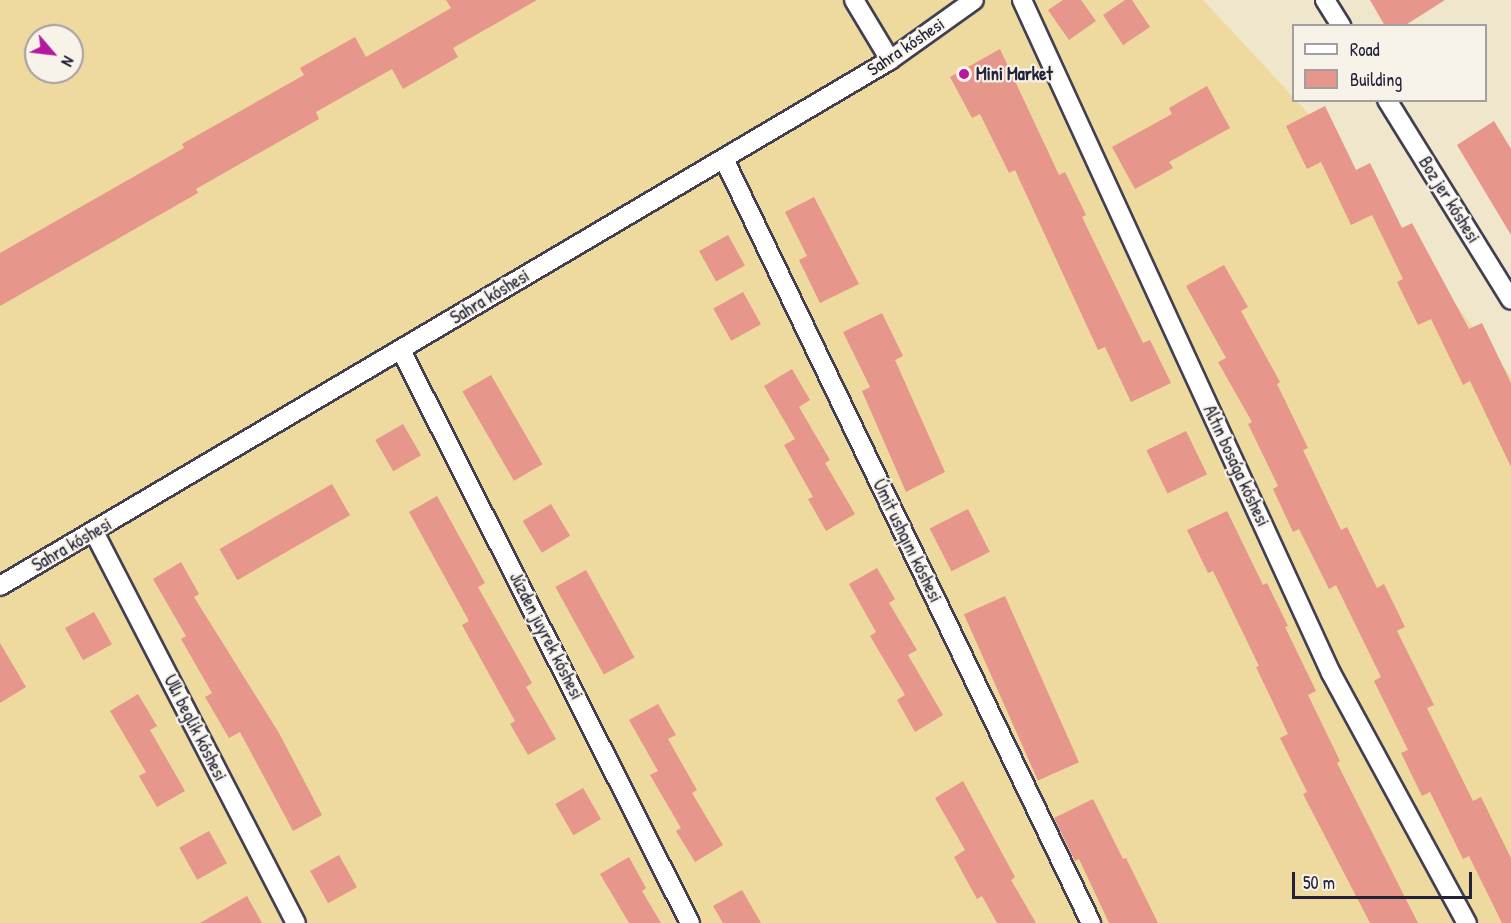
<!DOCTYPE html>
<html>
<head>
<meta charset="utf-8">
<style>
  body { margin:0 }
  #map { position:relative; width:1511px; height:923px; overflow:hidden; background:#f0e6cb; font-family:"Patrick Hand",sans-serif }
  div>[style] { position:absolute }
  .sand>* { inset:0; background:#eeda9e }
  .building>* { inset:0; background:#e6968a; transform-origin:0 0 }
  .roads { filter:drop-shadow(2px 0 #413f51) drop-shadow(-2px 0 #413f51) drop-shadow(0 2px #413f51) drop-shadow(0 -2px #413f51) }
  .street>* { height:18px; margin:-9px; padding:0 9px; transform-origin:9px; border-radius:9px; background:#fff }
  .dots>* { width:16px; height:16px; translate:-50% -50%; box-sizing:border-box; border:3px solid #f7f3e8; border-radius:50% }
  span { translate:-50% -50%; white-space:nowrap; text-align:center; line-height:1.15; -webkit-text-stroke:4.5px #f7f3e8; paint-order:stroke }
  .street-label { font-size:18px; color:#22223b }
  .poi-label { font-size:18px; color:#22223b; font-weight:700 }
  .left { translate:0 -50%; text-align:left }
  .legend { position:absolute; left:1292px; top:24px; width:195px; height:78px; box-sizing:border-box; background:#f7f3e8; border:2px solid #a29fa3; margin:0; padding:8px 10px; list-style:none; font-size:18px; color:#22223b }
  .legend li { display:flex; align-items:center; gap:12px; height:30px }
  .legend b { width:30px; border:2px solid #a29fa3 }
  .north { position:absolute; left:24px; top:24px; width:60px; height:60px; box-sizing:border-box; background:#f7f3e8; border:2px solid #a29fa3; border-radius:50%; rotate:118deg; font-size:16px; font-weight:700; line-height:24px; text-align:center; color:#22223b }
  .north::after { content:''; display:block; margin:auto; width:21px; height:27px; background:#b5179e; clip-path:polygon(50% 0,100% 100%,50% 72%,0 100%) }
  .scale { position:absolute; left:1292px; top:872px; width:180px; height:27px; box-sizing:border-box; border:3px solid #22223b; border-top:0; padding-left:8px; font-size:18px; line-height:21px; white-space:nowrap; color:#22223b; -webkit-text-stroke:4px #f7f3e8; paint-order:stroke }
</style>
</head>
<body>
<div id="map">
  <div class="sand">
    <div style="clip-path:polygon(evenodd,0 0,1203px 0,1320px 126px,1511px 377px,1511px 923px,0 923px,0 0,36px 36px,72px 36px,72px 72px,36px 72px,36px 36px)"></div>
  </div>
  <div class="building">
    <div style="clip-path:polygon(446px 0,537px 0,453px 48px,458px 57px,403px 89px,392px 69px,316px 112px,319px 119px,196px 189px,198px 193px,0 306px,0 253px,184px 148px,182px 144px,304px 75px,300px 68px,355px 37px,366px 57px,451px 8px)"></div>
    <div style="clip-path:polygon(1063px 0,1081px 0,1096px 21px,1069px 40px,1048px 10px)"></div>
    <div style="clip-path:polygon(1125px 0,1132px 0,1150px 27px,1123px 45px,1103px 15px)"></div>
    <div style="clip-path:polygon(1370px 0,1445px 0,1404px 26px,1385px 26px)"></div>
    <div style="clip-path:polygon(1000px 49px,1059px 175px,1065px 172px,1086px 215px,1082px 217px,1143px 343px,1150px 340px,1171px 383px,1131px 402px,1105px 347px,1098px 350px,1015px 170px,1009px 173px,980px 114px,972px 118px,950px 77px)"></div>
    <div style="clip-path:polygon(1207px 86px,1230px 128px,1169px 162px,1173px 168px,1135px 189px,1112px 147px,1172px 114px,1169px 108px)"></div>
    <div style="clip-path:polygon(1325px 106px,1356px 170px,1370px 163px,1402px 228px,1412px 223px,1469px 329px,1482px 323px,1511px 383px,1511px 467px,1470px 381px,1463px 385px,1431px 319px,1418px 325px,1397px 282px,1403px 279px,1372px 215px,1351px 225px,1321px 162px,1307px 169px,1286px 126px)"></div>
    <div style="clip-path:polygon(1494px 121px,1511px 149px,1511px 235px,1457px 145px)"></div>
    <div style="clip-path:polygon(814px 197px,859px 284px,820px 303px,799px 260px,807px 256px,785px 212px)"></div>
    <div style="left:728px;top:235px;width:35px;height:33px;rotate:61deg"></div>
    <div style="clip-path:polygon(1224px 265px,1248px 307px,1241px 311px,1280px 382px,1277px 384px,1308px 448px,1303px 450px,1341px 530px,1347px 527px,1377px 588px,1384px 584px,1405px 627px,1397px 631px,1434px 705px,1427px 708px,1473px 801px,1481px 797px,1511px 858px,1511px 923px,1502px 923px,1469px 856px,1463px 859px,1430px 792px,1422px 796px,1401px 753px,1408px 750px,1374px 681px,1381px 677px,1336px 585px,1329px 589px,1299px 529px,1293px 532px,1273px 489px,1278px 486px,1248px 424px,1252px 422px,1218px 362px,1226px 358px,1186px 286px)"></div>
    <div style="left:743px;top:292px;width:37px;height:34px;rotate:61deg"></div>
    <div style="clip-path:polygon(882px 313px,903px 356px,895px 360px,945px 472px,906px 492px,862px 391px,870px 387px,843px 332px)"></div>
    <div style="clip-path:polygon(792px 369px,810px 400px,799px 407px,830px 460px,825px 463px,855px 514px,826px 531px,808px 499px,813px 497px,784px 445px,795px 439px,764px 386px)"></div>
    <div style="left:491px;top:375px;width:103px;height:33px;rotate:60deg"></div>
    <div style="left:403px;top:424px;width:36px;height:32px;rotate:60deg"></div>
    <div style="left:1186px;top:431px;width:48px;height:44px;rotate:64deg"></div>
    <div style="left:332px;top:484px;width:36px;height:130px;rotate:60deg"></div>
    <div style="clip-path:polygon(437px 496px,485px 583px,478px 587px,532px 683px,526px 687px,556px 739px,528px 755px,510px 724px,515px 721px,462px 625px,469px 621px,409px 512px)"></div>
    <div style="left:551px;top:504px;width:37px;height:33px;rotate:59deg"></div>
    <div style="left:968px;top:509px;width:48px;height:43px;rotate:63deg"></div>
    <div style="clip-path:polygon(1227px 511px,1263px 585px,1267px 583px,1288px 626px,1285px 627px,1316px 691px,1308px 695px,1340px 761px,1337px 763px,1418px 923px,1370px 923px,1303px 794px,1307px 792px,1280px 738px,1288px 734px,1256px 667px,1259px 666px,1213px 571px,1208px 573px,1187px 530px)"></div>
    <div style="clip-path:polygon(181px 562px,199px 594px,194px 597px,279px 733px,322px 815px,293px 831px,240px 732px,229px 738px,205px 697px,212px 693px,181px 639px,186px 636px,153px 579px)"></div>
    <div style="clip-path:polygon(877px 568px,895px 599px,889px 603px,917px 650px,908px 655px,943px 715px,915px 732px,897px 700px,905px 695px,870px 636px,876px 632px,849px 584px)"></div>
    <div style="left:586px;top:570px;width:100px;height:35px;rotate:61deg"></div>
    <div style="left:1005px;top:596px;width:182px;height:45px;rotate:66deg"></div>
    <div style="left:94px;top:612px;width:37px;height:33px;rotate:61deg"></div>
    <div style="clip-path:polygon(0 643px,26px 687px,0 703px)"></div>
    <div style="clip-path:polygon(138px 694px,157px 726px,150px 730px,185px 791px,157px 807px,139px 776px,146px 772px,110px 711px)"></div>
    <div style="clip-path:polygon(658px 704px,676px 735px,668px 739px,697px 790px,692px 793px,723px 845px,695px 862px,676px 831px,681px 828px,650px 775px,658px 771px,629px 720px)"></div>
    <div style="clip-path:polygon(963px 781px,1015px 877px,1011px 880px,1036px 923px,997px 923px,982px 896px,977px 899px,954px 857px,965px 850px,935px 798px)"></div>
    <div style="left:583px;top:788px;width:36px;height:32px;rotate:60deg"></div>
    <div style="clip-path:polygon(1093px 799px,1123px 859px,1126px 858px,1158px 923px,1109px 923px,1079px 859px,1075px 861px,1054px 818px)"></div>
    <div style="left:209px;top:831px;width:37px;height:34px;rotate:61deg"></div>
    <div style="left:339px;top:855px;width:37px;height:33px;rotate:61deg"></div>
    <div style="clip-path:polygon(629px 857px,646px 888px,642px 891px,661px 923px,629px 923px,600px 874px)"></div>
    <div style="clip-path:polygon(742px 890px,761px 923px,723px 923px,713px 906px)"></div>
    <div style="clip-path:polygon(247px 896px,262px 923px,200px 923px)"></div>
  </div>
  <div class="roads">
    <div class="street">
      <div style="left:854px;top:0;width:70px;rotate:59deg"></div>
      <div style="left:1022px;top:0;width:741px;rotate:65.34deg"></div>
      <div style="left:1331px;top:673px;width:285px;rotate:61.5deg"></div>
      <div style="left:1325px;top:0;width:31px;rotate:58deg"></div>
      <div style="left:1387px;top:100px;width:235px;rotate:58.2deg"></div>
      <div style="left:724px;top:159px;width:848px;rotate:64.34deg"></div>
      <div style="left:401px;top:350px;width:642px;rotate:63.24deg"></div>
      <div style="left:94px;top:532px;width:440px;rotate:62.7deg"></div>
      <div style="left:0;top:586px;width:1034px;rotate:-30.58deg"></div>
      <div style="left:890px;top:60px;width:103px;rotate:-35.5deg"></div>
    </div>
  </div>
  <div class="dots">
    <div style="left:964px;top:74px;background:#b5179e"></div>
  </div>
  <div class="street-label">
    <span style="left:906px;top:47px;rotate:-34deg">Sahra kóshesi</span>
    <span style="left:1449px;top:200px;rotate:58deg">Boz jer kóshesi</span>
    <span style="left:490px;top:297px;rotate:-31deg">Sahra kóshesi</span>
    <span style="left:1236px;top:466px;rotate:65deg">Altın bosaǵa kóshesi</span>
    <span style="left:907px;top:541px;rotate:64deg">Úmit ushqını kóshesi</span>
    <span style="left:72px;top:545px;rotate:-30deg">Sahra kóshesi</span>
    <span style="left:546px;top:636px;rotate:63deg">Júzden juyrek kóshesi</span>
    <span style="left:195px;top:728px;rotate:63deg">Ullı beglik kóshesi</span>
  </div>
  <div class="poi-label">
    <span class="left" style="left:976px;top:74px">Mini Market</span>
  </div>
  <ul class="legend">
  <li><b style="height:8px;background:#fff"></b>Road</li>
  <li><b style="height:16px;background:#e6968a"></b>Building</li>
  </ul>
  <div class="north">N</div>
  <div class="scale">50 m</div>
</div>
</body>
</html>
